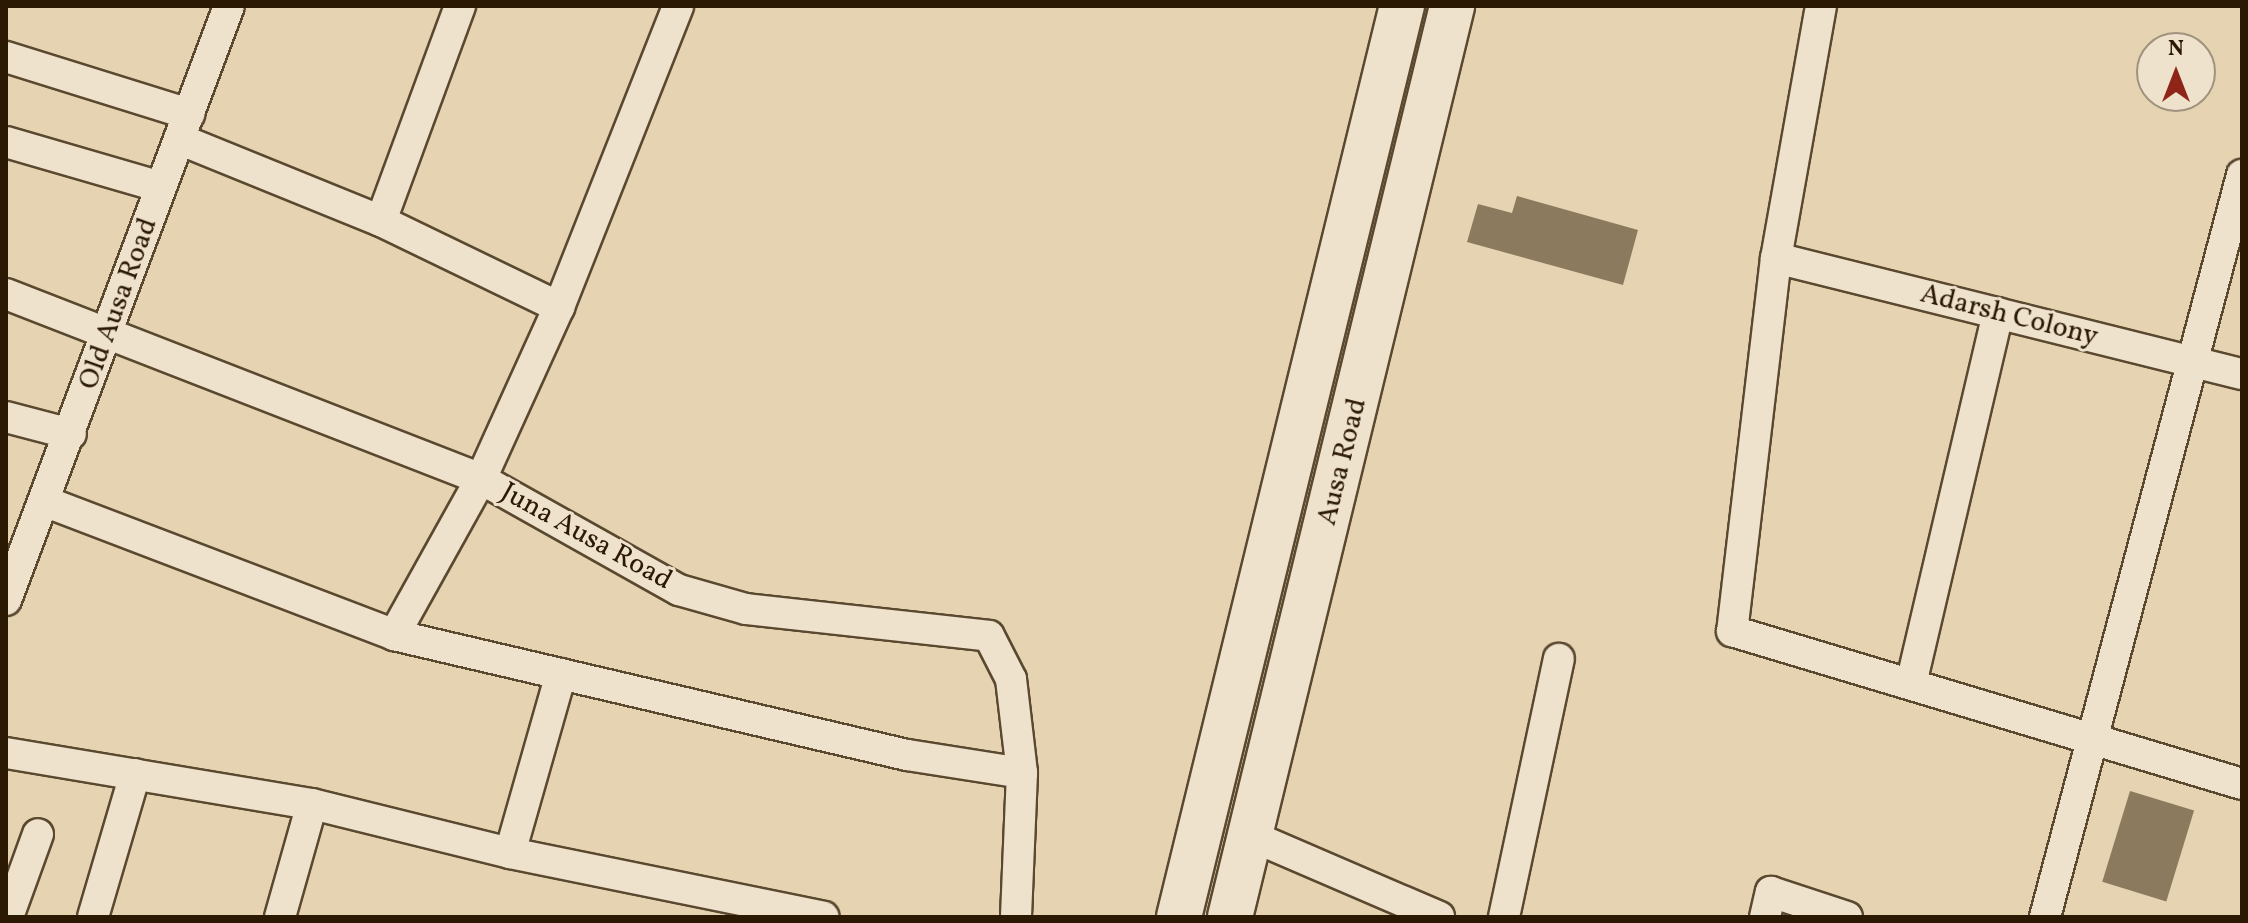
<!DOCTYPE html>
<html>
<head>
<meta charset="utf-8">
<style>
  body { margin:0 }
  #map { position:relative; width:2248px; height:923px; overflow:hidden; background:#e5d3b2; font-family:Vollkorn,serif }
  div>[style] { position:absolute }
  .building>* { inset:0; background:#8c7a5e; transform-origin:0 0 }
  .roads { filter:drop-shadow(2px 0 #5a482f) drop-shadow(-2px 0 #5a482f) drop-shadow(0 2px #5a482f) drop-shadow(0 -2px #5a482f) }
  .minor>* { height:30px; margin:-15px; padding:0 15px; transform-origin:15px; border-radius:15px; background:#eee2cd }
  .secondary>* { height:44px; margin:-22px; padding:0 22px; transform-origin:22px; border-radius:22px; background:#eee2cd }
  span { translate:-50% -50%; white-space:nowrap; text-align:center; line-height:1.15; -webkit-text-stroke:6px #eee2cd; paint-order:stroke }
  .street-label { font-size:28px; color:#2c1903 }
  .frame { position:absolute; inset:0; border:8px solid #2c1903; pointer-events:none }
  .north { position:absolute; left:2136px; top:32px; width:80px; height:80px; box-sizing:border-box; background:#eee2cd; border:2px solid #a0927c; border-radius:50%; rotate:0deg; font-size:22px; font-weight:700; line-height:32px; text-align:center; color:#2c1903 }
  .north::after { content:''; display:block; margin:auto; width:28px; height:36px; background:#8f2418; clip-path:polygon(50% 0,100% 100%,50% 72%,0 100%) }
</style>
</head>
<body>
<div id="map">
  <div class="building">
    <div style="clip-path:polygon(1517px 196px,1638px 230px,1623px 285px,1467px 242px,1478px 204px,1512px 213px)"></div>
    <div style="left:2130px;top:791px;width:67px;height:95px;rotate:17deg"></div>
  </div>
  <div class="roads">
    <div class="minor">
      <div style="left:460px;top:6px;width:229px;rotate:110.2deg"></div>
      <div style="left:381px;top:221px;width:198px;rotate:25.8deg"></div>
      <div style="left:559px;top:307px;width:324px;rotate:-68.4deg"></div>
      <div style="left:1821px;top:6px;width:256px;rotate:100.1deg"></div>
      <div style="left:1776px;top:258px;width:376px;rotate:96.7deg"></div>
      <div style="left:1732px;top:631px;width:532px;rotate:16.7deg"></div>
      <div style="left:6px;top:57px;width:192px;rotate:17.3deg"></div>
      <div style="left:179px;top:139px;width:218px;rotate:22.1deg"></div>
      <div style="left:6px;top:142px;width:161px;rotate:16.2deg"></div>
      <div style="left:1776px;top:258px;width:480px;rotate:14deg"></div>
      <div style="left:6px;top:294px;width:510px;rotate:21.28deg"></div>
      <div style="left:481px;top:479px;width:227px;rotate:29.3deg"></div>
      <div style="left:679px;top:590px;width:70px;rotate:15.8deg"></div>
      <div style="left:746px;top:609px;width:244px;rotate:6.3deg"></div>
      <div style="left:989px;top:636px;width:48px;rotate:62.9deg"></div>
      <div style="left:1011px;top:679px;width:95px;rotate:83.3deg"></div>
      <div style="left:1022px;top:773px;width:144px;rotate:92.4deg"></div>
      <div style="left:6px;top:417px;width:67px;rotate:14.7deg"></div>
      <div style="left:44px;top:501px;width:375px;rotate:20.9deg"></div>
      <div style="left:394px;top:635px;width:527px;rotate:13.17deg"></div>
      <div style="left:907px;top:755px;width:116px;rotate:8.9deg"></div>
      <div style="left:6px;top:600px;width:634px;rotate:-69.42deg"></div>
      <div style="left:394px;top:635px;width:179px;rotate:-60.9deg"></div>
      <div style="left:481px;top:479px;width:189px;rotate:-65.6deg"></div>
      <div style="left:1911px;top:684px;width:381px;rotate:-76.8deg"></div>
      <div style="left:6px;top:753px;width:310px;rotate:9.5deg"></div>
      <div style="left:312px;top:804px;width:204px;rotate:13.9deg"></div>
      <div style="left:510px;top:853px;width:320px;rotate:11.5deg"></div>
      <div style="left:1249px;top:835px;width:207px;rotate:23.3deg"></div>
      <div style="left:510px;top:853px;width:186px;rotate:-74.1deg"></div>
      <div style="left:8px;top:917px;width:88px;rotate:-70.1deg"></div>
      <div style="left:93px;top:917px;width:149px;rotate:-73.6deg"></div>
      <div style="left:280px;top:917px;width:117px;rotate:-74.2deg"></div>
      <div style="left:1504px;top:917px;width:264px;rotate:-78deg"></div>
      <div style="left:1765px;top:917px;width:26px;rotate:-77deg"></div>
      <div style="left:1771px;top:892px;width:80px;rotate:18.2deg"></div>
      <div style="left:2045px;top:917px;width:768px;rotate:-75.13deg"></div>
    </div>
    <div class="secondary">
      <div style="left:1179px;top:917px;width:938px;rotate:-76.25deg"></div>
      <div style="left:1230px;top:917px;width:938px;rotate:-76.3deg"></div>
    </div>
  </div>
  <div class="street-label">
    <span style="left:119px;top:304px;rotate:-70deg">Old Ausa Road</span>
    <span style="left:2009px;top:316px;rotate:14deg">Adarsh Colony</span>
    <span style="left:1343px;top:462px;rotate:-76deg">Ausa Road</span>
    <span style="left:586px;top:537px;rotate:29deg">Juna Ausa Road</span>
  </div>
  <div class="frame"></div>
  <div class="north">N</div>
</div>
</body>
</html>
